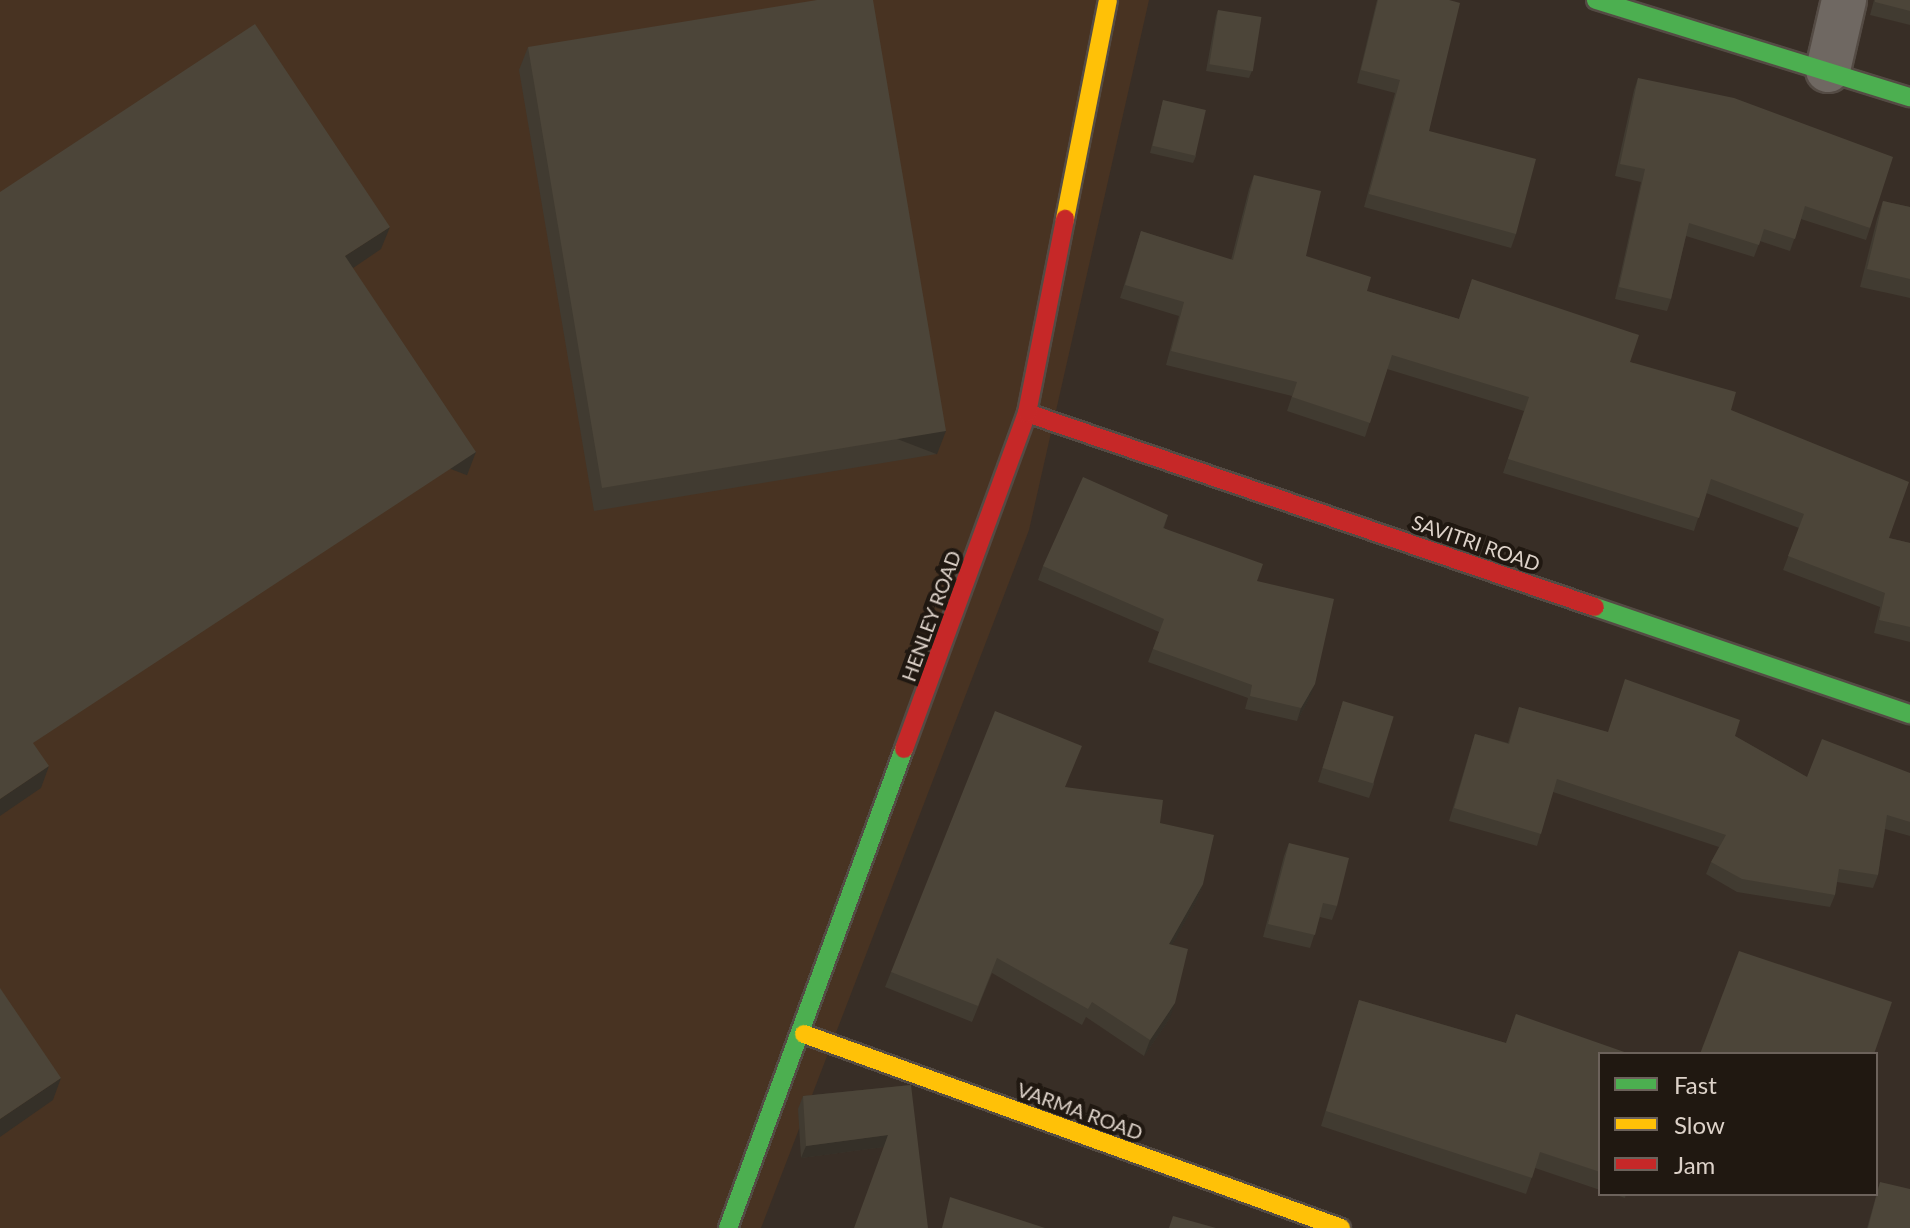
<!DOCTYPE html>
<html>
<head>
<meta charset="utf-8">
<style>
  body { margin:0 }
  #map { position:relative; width:1910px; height:1228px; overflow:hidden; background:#382e26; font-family:Lato,sans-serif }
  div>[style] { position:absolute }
  .built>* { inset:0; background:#483322 }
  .roads { filter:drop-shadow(2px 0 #544b44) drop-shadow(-2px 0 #544b44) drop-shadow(0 2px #544b44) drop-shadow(0 -2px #544b44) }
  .street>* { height:44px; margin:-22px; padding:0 22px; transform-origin:22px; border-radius:22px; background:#6f6862 }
  .fast>* { height:18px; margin:-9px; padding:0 9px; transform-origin:9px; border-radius:9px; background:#4caf50 }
  .slow>* { height:18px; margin:-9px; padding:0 9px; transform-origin:9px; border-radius:9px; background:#ffc107 }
  .jam>* { height:18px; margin:-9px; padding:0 9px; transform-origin:9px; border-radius:9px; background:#c62828 }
  .wall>* { inset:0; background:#413b31 }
  .shaded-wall>* { inset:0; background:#353028; transform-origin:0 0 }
  .building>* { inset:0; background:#4c4539; transform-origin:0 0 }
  span { translate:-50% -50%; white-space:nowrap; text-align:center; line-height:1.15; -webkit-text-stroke:8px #201811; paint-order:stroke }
  .street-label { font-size:20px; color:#ddd2c9 }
  .legend { position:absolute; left:1598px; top:1052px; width:280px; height:144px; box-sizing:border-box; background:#201811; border:2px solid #6c625b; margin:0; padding:10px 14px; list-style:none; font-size:24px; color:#ddd2c9 }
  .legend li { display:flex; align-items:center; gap:16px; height:40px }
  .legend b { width:40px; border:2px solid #6c625b }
</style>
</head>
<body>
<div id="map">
  <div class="built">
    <div style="clip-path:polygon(0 0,1149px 0,1029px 530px,761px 1228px,0 1228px)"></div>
  </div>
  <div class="roads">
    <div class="street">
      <div style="left:1828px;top:70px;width:72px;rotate:-77.1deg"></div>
    </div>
    <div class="fast">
      <div style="left:1596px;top:0;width:329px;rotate:17.2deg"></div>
      <div style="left:1595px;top:607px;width:333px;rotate:18.8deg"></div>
      <div style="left:728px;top:1228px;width:510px;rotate:-69.83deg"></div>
    </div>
    <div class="slow">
      <div style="left:1065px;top:219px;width:223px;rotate:-78.9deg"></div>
      <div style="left:804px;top:1034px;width:571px;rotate:19.86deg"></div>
    </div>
    <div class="jam">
      <div style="left:1027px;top:413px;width:600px;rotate:18.86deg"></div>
      <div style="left:904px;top:749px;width:358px;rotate:-69.9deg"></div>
      <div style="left:1027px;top:413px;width:198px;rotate:-78.9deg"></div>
    </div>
  </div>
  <div class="wall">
    <div style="clip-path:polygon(1377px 0,1449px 0,1429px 131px,1516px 234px,1511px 248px,1364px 207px,1395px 93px,1357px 83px)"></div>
    <div style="clip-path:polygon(1874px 0,1910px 0,1910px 25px,1870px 15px)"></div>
    <div style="clip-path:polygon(1218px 10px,1252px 71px,1249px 78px,1206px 71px,1216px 16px)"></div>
    <div style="clip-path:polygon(528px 47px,937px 454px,594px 511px,519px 70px)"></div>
    <div style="clip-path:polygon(1638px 78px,1870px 228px,1866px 240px,1801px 219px,1790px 251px,1760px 241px,1754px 257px,1686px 236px,1671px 299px,1667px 311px,1615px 299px,1641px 182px,1615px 176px,1634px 90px)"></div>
    <div style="clip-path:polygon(1163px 100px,1196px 156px,1193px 163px,1150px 153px)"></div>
    <div style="clip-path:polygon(1254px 175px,1306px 256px,1367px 291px,1459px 319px,1472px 279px,1630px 362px,1731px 410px,1889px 538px,1910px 543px,1910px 642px,1874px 633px,1880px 607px,1783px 570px,1799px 528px,1706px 493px,1694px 531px,1503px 473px,1524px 411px,1387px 369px,1365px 437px,1287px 411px,1292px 396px,1166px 365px,1179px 316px,1120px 298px,1141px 231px,1231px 260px,1249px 189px)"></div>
    <div style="clip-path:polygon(1883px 201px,1910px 207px,1910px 298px,1860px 287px,1877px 219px)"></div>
    <div style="clip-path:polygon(1168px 515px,1164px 528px,1257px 581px,1310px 697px,1297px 721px,1245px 709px,1248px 698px,1148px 662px,1159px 632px,1038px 580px,1043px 566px)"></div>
    <div style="clip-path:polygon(1343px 701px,1374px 784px,1369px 798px,1318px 782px)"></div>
    <div style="clip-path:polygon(1519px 707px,1607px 732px,1735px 736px,1807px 777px,1910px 773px,1910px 836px,1885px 829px,1878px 875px,1873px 888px,1837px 882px,1835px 895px,1830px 907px,1737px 892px,1706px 874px,1711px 862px,1719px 847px,1553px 792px,1537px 846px,1449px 821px,1475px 734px,1508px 743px)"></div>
    <div style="clip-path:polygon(1066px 787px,1160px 823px,1203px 884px,1197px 900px,1172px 945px,1170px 1018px,1144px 1056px,1086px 1017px,1082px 1025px,992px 973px,972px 1022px,885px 987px,891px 972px)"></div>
    <div style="clip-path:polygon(1289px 843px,1337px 906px,1332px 920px,1320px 917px,1310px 948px,1263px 937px,1284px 856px)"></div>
    <div style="clip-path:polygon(1359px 1000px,1506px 1043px,1516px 1014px,1600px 1054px,1600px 1190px,1535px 1168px,1526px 1194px,1321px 1126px)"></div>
    <div style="clip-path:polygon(911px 1085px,884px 1147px,801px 1158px,798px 1109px,803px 1096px)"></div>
    <div style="clip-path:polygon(1880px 1182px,1910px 1228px,1867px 1228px)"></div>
    <div style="clip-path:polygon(1613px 1194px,1626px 1194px,1625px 1198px)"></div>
  </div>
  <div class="shaded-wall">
    <div style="clip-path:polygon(390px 227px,381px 249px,337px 279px,345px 256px)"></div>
    <div style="left:946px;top:431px;width:25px;height:349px;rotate:111deg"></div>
    <div style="left:476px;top:452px;width:25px;height:530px;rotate:111deg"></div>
    <div style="clip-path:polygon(1315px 684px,1310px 697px,1297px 721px,1301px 708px)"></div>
    <div style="clip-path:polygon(49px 766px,41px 788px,0 816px,0 799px)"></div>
    <div style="clip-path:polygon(1203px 884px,1197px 900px,1164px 960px,1169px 944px)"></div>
    <div style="clip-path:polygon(1175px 1003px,1170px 1018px,1144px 1056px,1150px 1040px)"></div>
    <div style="clip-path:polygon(61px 1078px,53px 1100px,0 1137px,0 1119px)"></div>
    <div style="clip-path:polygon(888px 1135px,884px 1147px,801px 1158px,806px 1146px)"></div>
  </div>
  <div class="building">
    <div style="clip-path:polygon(817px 0,873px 0,946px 431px,602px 488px,528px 47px)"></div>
    <div style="clip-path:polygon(1378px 0,1449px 0,1460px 3px,1429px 131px,1536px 159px,1516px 234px,1369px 194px,1400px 80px,1361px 70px)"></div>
    <div style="clip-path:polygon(1875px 0,1910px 0,1910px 11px,1875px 2px)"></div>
    <div style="left:1218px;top:10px;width:44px;height:55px;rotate:9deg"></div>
    <div style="clip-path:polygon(255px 24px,390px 227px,345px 256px,476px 452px,33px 743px,49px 766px,0 799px,0 192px)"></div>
    <div style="clip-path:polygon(1638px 78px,1734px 98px,1893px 157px,1870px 228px,1805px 206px,1795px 239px,1764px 229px,1759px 245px,1689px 223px,1671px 299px,1619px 287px,1645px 169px,1620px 164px)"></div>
    <div style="left:1163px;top:100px;width:44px;height:47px;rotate:13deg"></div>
    <div style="clip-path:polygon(1254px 175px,1321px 191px,1306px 256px,1371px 277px,1367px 291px,1459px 319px,1472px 279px,1639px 335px,1630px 362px,1736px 392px,1731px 410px,1909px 482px,1889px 538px,1910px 543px,1910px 627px,1879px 620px,1885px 593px,1788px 556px,1804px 514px,1711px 479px,1699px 518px,1508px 459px,1529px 397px,1392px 355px,1370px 423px,1292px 397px,1297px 382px,1171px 351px,1184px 302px,1125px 285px,1141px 231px,1233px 260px)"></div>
    <div style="clip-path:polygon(1883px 201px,1910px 207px,1910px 279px,1867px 269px)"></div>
    <div style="clip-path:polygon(1083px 477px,1168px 515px,1163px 528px,1263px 564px,1257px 581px,1334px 599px,1315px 684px,1301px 708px,1250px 696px,1252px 685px,1153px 649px,1164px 619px,1043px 566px)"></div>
    <div style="clip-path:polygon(1625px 679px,1740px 720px,1735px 736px,1807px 777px,1822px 739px,1910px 773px,1910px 822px,1887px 815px,1878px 875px,1839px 869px,1835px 895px,1742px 879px,1711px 862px,1726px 835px,1557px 779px,1541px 834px,1454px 808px,1475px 734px,1509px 744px,1519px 707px,1608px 732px)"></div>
    <div style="left:1343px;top:701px;width:53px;height:70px;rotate:17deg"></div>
    <div style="clip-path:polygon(995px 711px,1082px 746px,1065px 787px,1163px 800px,1160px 823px,1214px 835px,1203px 884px,1169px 944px,1188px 949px,1175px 1003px,1150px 1040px,1092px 1002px,1088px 1009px,997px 958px,978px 1006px,891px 972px)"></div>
    <div style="clip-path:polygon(1289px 843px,1349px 858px,1337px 906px,1323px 903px,1315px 935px,1268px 924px)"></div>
    <div style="clip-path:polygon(1739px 951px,1892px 1002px,1874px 1054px,1700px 1054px)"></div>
    <div style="clip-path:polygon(0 988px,61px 1078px,0 1119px)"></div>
    <div style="clip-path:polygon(1359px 1000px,1506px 1043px,1516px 1014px,1630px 1054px,1600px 1054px,1600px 1172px,1540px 1152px,1532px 1178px,1326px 1111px)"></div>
    <div style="clip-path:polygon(911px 1085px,928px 1228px,854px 1228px,888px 1135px,806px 1146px,803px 1096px)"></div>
    <div style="clip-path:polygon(1880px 1182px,1910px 1189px,1910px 1228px,1868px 1228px)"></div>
    <div style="clip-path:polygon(950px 1197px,1045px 1228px,942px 1228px)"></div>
    <div style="clip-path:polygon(1173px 1216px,1216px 1228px,1169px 1228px)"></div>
  </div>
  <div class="street-label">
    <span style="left:1476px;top:543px;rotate:19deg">SAVITRI ROAD</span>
    <span style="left:931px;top:616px;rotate:-70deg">HENLEY ROAD</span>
    <span style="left:1080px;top:1111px;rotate:20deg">VARMA ROAD</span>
  </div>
  <ul class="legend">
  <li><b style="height:10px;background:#4caf50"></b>Fast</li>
  <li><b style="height:10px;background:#ffc107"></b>Slow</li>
  <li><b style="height:10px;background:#c62828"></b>Jam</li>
  </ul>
</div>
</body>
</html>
